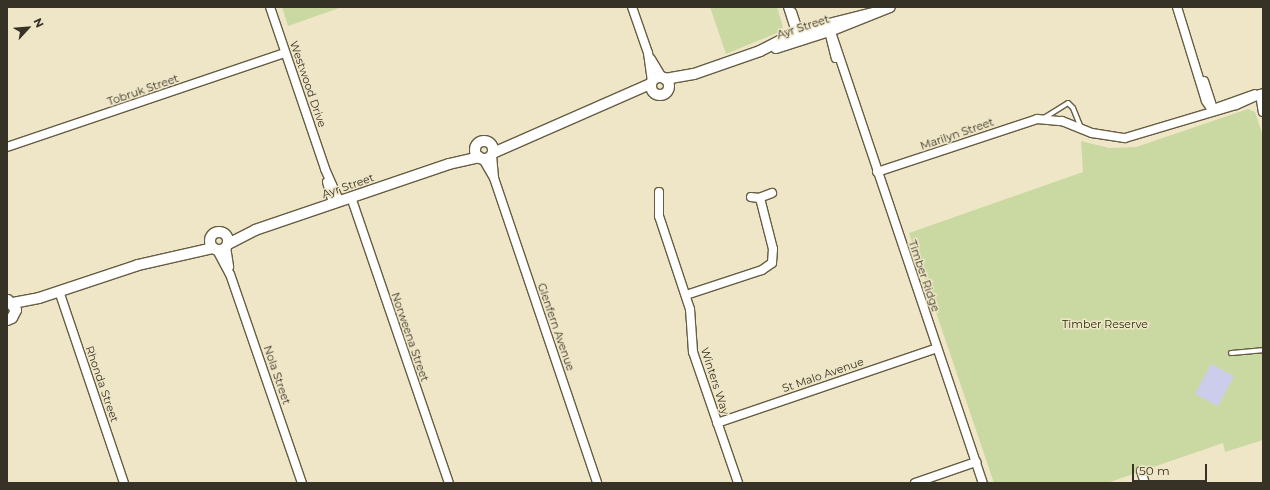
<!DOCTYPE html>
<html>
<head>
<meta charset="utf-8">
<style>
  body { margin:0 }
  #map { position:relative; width:1270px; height:490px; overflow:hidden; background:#efe6c7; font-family:Montserrat,sans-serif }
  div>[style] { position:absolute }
  .green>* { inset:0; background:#cad9a2 }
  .building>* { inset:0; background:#cccdeb; transform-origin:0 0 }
  .roads { filter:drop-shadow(1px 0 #665d43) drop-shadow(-1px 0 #665d43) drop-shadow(0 1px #665d43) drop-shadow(0 -1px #665d43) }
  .service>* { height:4px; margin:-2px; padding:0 2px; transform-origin:2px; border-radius:2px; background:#fff }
  .minor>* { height:8px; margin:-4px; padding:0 4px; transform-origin:4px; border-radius:4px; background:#fff }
  .tertiary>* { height:10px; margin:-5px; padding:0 5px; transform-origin:5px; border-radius:5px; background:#fff }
  .tertiary>.ring { margin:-5px; padding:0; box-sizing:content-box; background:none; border:10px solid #fff; border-radius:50% }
  span { translate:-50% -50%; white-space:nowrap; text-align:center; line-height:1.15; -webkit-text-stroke:3px #efe6c7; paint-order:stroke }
  .street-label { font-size:11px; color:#363226 }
  .park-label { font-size:11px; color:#262d09 }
  .frame { position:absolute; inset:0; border:8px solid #363226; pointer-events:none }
  .north { position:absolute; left:8px; top:8px; width:40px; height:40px; -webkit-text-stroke:3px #efe6c7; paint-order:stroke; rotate:64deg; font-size:11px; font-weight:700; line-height:16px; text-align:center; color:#363226 }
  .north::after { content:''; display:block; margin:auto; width:14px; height:18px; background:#363226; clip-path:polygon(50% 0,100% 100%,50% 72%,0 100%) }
  .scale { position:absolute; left:1132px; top:464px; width:75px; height:18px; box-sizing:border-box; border:2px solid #363226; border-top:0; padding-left:5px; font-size:12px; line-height:14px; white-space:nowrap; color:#363226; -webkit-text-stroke:3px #efe6c7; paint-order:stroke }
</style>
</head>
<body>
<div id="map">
  <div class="green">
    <div style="clip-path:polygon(282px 7px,342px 7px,288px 26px)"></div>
    <div style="clip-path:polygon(710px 7px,777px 7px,783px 27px,777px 33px,726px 54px)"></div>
    <div style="clip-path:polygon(1248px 109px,1255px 112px,1263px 136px,1263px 440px,1225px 452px,1223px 443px,1107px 483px,994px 483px,909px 233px,1083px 172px,1081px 141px,1109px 148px,1136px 147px)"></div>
  </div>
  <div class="building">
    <div style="left:1211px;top:364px;width:26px;height:34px;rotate:28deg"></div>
  </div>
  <div class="roads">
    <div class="service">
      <div style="left:1044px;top:118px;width:28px;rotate:-32deg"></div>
      <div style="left:1068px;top:103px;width:7px;rotate:45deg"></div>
      <div style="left:1073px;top:108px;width:22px;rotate:68deg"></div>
      <div style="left:1231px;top:353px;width:32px;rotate:-5deg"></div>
    </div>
    <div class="minor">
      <div style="left:270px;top:7px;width:171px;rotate:71.2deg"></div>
      <div style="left:325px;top:169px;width:35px;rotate:66deg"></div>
      <div style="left:632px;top:7px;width:49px;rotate:70.8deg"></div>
      <div style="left:648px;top:53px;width:28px;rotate:82deg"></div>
      <div style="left:788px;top:7px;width:32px;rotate:72deg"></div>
      <div style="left:1177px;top:7px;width:98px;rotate:72.9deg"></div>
      <div style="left:1206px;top:101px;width:11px;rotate:56deg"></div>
      <div style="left:792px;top:12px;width:26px;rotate:72deg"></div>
      <div style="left:829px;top:26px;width:482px;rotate:71.4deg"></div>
      <div style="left:828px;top:27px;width:32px;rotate:76deg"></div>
      <div style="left:651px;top:59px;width:21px;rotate:59deg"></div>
      <div style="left:1204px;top:81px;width:26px;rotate:72deg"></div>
      <div style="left:1260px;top:94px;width:18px;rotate:81deg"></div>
      <div style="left:1216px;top:108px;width:41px;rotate:-19.7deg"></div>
      <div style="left:7px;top:147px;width:293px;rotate:-18.7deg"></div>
      <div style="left:492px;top:155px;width:21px;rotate:85deg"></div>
      <div style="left:483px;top:159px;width:22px;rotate:60deg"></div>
      <div style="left:494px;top:178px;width:322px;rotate:71.3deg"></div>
      <div style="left:877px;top:172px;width:169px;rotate:-18.3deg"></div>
      <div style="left:1037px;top:119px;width:25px;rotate:5deg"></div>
      <div style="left:1062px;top:121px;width:32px;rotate:22deg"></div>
      <div style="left:1092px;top:133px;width:33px;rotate:9deg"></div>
      <div style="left:1125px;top:138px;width:116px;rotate:-16.6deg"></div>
      <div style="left:1236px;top:105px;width:30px;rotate:-24deg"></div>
      <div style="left:327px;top:182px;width:22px;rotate:74deg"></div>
      <div style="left:659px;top:192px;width:24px;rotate:90deg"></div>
      <div style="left:659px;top:216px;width:98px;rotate:71.6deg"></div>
      <div style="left:690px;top:309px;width:43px;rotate:86deg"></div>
      <div style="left:693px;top:352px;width:139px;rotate:71deg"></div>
      <div style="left:351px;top:197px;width:302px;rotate:71.1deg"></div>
      <div style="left:751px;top:197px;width:8px;rotate:7deg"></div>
      <div style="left:759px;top:198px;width:14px;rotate:-21deg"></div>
      <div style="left:226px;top:247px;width:20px;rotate:81deg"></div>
      <div style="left:217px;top:250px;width:27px;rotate:62deg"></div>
      <div style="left:230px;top:274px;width:221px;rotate:71deg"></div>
      <div style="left:59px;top:291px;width:203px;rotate:71.3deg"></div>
      <div style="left:686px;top:295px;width:80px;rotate:-18.2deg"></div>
      <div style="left:762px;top:270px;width:12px;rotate:-35deg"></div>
      <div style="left:772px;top:263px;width:14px;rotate:-86deg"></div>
      <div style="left:773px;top:249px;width:53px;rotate:-104.3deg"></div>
      <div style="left:717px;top:423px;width:232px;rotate:-18.8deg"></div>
      <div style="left:1141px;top:471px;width:13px;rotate:72deg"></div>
      <div style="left:915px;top:483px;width:65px;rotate:-19deg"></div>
    </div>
    <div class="tertiary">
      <div style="left:776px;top:48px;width:59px;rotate:-17.8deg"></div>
      <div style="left:832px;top:30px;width:62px;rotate:-21.6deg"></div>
      <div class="ring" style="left:651px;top:77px;width:8px;height:8px"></div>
      <div style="left:665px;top:79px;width:29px;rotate:-10deg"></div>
      <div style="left:694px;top:74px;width:70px;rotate:-19.2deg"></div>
      <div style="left:760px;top:51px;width:42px;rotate:-27.2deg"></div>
      <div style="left:797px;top:32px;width:78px;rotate:-14deg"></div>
      <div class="ring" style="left:475px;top:141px;width:8px;height:8px"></div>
      <div style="left:493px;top:153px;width:171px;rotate:-23.7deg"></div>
      <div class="ring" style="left:210px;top:232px;width:8px;height:8px"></div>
      <div style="left:228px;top:244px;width:30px;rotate:-27deg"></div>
      <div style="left:255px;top:230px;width:205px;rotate:-18.8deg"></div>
      <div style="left:449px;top:164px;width:31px;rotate:-13deg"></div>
      <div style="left:13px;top:303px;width:26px;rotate:-11deg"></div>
      <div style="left:39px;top:298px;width:104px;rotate:-18.4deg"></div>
      <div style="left:138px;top:265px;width:77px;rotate:-12.8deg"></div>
      <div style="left:7px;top:320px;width:5px;rotate:-22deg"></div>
      <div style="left:12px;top:318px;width:9px;rotate:-63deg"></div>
      <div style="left:16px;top:310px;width:13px;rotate:-129deg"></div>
    </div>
  </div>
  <div class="street-label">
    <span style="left:803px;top:27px;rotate:-18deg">Ayr Street</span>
    <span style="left:308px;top:84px;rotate:71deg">Westwood Drive</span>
    <span style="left:143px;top:90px;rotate:-19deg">Tobruk Street</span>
    <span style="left:957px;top:134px;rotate:-19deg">Marilyn Street</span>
    <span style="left:348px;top:186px;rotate:-19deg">Ayr Street</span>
    <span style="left:924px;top:276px;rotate:71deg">Timber Ridge</span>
    <span style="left:556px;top:327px;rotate:71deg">Glenfern Avenue</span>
    <span style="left:410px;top:337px;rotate:71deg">Norweena Street</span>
    <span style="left:277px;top:375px;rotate:71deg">Nola Street</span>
    <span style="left:823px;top:375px;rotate:-19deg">St Malo Avenue</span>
    <span style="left:715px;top:381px;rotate:72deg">Winters Way</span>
    <span style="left:102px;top:384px;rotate:71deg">Rhonda Street</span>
  </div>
  <div class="park-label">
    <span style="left:1105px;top:324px">Timber Reserve</span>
  </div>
  <div class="frame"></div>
  <div class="north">N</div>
  <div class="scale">50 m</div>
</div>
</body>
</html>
